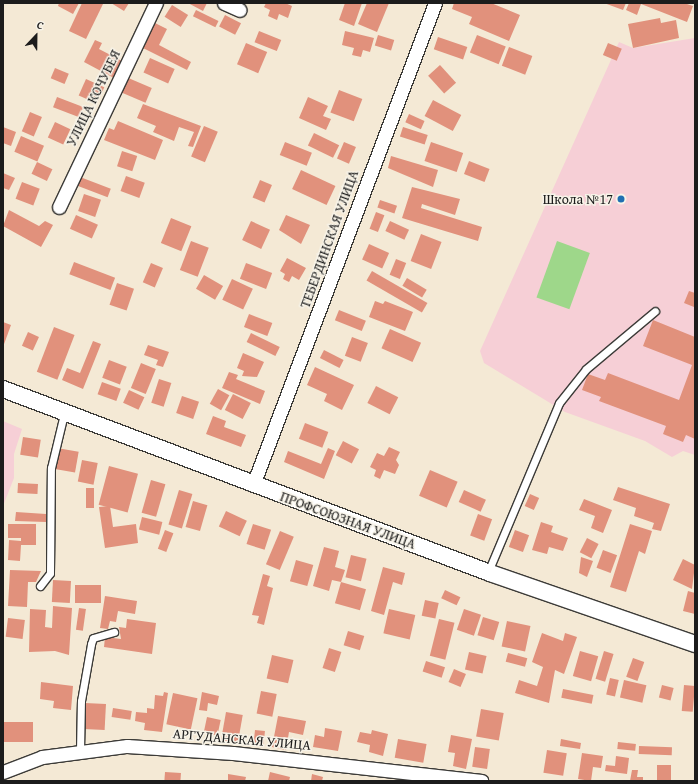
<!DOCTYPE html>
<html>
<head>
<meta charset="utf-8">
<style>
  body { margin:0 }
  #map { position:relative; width:698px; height:784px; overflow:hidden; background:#f4e9d5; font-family:"Gentium Book Plus",serif }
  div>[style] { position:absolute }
  .built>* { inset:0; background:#f6cfd6 }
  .green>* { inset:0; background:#9ed78a; transform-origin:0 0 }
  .building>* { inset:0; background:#e1917c; transform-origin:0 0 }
  .roads { filter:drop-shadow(1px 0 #3c3b38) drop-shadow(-1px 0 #3c3b38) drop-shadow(0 1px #3c3b38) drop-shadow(0 -1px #3c3b38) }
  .service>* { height:7px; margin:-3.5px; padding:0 3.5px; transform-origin:3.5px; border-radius:3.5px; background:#fff }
  .minor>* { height:13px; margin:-6.5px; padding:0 6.5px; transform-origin:6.5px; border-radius:6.5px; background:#fff }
  .tertiary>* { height:16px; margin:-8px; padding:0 8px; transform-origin:8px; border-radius:8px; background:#fff }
  .dots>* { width:11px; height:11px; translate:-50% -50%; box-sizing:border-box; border:2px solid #f7f3e8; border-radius:50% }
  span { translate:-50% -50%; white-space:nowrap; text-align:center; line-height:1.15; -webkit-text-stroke:3px #f7f3e8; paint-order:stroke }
  .street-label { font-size:14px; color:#1c1c1c }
  .poi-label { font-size:14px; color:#1c1c1c }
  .right { translate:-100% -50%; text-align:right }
  .frame { position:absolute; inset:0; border:4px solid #1c1c1c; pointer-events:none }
  .north { position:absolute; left:16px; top:16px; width:40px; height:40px; -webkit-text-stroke:3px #f7f3e8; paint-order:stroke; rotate:22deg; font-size:11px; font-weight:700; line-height:16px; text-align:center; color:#1c1c1c }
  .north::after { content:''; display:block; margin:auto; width:14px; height:18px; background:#1c1c1c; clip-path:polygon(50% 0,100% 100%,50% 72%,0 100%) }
</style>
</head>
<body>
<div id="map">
  <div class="built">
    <div style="clip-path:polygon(695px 38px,695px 455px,683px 451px,672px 457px,645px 441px,565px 412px,484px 363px,480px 351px,619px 42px,633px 48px)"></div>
    <div style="clip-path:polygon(3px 421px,22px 429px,14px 454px,14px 478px,3px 506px)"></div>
  </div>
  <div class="green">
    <div style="left:557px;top:241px;width:35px;height:60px;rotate:20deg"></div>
  </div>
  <div class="building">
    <div style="clip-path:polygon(59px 3px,79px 3px,73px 14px,58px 6px)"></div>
    <div style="clip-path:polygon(82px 3px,103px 4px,86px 39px,69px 31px)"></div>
    <div style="clip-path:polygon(111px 3px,129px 3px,124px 11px)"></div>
    <div style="clip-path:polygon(188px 3px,207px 3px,203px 11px)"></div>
    <div style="clip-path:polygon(266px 3px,285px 3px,292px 6px,288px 18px,279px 14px,277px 20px,268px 16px,270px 10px,264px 7px)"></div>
    <div style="clip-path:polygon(345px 3px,362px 3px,354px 26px,339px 20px)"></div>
    <div style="clip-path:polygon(367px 3px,389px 3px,377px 32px,358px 24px)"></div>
    <div style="clip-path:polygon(454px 3px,491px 3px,520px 15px,509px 41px,469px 24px,472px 17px,452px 9px)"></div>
    <div style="clip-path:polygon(604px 3px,626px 3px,623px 10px)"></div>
    <div style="clip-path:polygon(629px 3px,684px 3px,693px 6px,687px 22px,641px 4px,637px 15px,626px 10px)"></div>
    <div style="left:172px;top:5px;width:19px;height:14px;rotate:32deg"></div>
    <div style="left:196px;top:10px;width:25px;height:7px;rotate:26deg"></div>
    <div style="left:225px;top:15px;width:18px;height:13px;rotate:27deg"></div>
    <div style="clip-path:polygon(660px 18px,661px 23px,676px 20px,679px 38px,633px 48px,628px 24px)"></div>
    <div style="clip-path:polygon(155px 23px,167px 29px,159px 45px,191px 62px,187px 70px,143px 48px)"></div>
    <div style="left:259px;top:31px;width:24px;height:12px;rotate:22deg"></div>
    <div style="clip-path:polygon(345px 31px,374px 38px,370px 52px,363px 50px,361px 57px,352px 55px,354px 48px,342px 45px)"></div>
    <div style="left:378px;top:35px;width:17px;height:11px;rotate:17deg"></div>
    <div style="left:477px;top:35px;width:31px;height:19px;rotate:22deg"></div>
    <div style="left:438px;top:37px;width:31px;height:13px;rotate:19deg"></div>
    <div style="clip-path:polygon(95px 40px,102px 43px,99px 49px,122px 61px,114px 78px,84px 62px)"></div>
    <div style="left:246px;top:43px;width:23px;height:23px;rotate:23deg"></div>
    <div style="left:608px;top:43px;width:15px;height:13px;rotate:23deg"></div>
    <div style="left:509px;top:47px;width:25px;height:20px;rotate:21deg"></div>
    <div style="left:150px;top:58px;width:27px;height:16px;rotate:24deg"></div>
    <div style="left:440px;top:65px;width:24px;height:16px;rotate:48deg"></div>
    <div style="left:55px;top:68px;width:15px;height:11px;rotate:23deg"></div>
    <div style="left:126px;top:77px;width:28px;height:16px;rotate:23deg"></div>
    <div style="left:86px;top:79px;width:20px;height:18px;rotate:24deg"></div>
    <div style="left:339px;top:90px;width:25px;height:24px;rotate:21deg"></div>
    <div style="left:57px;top:97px;width:28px;height:11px;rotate:21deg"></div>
    <div style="clip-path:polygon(308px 97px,328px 106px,323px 116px,331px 119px,326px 130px,299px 118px)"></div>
    <div style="left:433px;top:100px;width:32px;height:18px;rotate:28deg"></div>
    <div style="clip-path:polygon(143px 104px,201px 126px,193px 147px,188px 146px,194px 132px,179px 127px,174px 141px,153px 132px,156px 126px,137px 118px)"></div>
    <div style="left:30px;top:112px;width:13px;height:21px;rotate:23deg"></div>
    <div style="left:409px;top:114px;width:17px;height:9px;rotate:24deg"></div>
    <div style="clip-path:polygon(118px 121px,163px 140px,155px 160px,104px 140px,109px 128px,114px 130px)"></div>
    <div style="left:55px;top:122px;width:17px;height:17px;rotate:25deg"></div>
    <div style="left:204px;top:126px;width:15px;height:33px;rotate:23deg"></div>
    <div style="clip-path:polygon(3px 127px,16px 132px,11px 146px,3px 143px)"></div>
    <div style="left:403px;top:127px;width:26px;height:10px;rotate:18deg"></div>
    <div style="left:314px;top:133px;width:28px;height:14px;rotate:26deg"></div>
    <div style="left:21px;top:136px;width:25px;height:17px;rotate:23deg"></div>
    <div style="left:285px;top:142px;width:29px;height:14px;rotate:22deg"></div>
    <div style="left:344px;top:142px;width:13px;height:18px;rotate:23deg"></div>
    <div style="left:431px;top:142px;width:34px;height:20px;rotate:19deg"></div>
    <div style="left:122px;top:151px;width:16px;height:16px;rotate:18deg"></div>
    <div style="clip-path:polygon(391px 156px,438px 170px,433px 187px,388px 168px)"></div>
    <div style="left:469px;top:161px;width:22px;height:14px;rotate:21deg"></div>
    <div style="left:37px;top:162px;width:17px;height:13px;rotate:25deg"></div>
    <div style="left:301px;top:170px;width:38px;height:21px;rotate:25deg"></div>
    <div style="clip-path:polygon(3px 173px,15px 178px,9px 190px,3px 188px)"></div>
    <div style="left:126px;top:176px;width:20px;height:16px;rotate:20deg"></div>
    <div style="left:80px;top:177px;width:33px;height:9px;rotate:21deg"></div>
    <div style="left:260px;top:180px;width:13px;height:19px;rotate:23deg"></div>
    <div style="left:22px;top:182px;width:19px;height:18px;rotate:21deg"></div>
    <div style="clip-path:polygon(412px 187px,460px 199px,455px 215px,422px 204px,421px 208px,482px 227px,478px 241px,402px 218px)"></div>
    <div style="left:84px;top:194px;width:18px;height:18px;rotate:19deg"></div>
    <div style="left:380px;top:200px;width:18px;height:8px;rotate:19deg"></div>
    <div style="clip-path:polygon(9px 210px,39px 226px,45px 221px,53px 225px,41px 247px,3px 226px)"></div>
    <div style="left:376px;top:212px;width:9px;height:18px;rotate:21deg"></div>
    <div style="left:76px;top:215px;width:24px;height:15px;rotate:24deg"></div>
    <div style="clip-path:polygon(286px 215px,310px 225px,301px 244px,279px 230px)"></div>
    <div style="left:171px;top:218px;width:22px;height:27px;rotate:22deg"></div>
    <div style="left:251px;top:221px;width:21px;height:21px;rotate:25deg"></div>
    <div style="left:390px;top:221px;width:21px;height:11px;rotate:25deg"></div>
    <div style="left:421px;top:234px;width:22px;height:29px;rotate:21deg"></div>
    <div style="left:191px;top:241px;width:19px;height:31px;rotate:21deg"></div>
    <div style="left:369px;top:244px;width:22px;height:17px;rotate:24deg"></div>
    <div style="clip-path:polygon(287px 258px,306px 268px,299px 280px,292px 276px,289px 282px,283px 279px,285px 274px,280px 271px)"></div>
    <div style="left:396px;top:259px;width:11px;height:17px;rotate:22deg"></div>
    <div style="left:74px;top:262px;width:44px;height:13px;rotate:21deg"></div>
    <div style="left:151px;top:263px;width:13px;height:21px;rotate:23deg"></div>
    <div style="left:246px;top:263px;width:28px;height:17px;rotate:21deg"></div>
    <div style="left:372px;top:271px;width:64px;height:11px;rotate:30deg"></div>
    <div style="left:204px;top:275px;width:22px;height:16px;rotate:30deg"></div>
    <div style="left:407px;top:278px;width:23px;height:9px;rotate:31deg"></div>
    <div style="left:232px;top:279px;width:23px;height:23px;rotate:25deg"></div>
    <div style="left:117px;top:283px;width:18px;height:23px;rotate:19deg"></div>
    <div style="clip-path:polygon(689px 291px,695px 293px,694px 307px,684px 303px)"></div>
    <div style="clip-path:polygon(375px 301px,383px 304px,385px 301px,413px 312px,405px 331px,369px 317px)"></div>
    <div style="left:339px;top:310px;width:29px;height:11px;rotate:22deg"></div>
    <div style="left:249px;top:314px;width:25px;height:14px;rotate:21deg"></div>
    <div style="clip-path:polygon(653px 320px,695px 337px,695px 439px,686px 435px,683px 442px,663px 434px,666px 426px,599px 401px,601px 397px,582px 390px,588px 374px,605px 380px,608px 373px,679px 400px,692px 365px,643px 346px)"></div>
    <div style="clip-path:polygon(3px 322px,11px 325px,3px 347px)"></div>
    <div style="left:54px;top:327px;width:22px;height:48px;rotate:21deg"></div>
    <div style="left:390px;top:329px;width:34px;height:21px;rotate:24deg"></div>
    <div style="left:28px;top:332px;width:12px;height:15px;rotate:24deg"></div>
    <div style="left:251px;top:333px;width:32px;height:10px;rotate:26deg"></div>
    <div style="left:352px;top:337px;width:17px;height:20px;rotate:21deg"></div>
    <div style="clip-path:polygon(93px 341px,101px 344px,83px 389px,62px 380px,67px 368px,80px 373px)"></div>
    <div style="clip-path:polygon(148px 345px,169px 352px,163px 367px,156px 365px,158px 360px,144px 355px)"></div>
    <div style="left:324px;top:350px;width:22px;height:9px;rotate:27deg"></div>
    <div style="clip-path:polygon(243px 353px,264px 362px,257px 377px,242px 376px,244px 371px,237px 368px)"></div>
    <div style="left:109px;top:360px;width:19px;height:19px;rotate:21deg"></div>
    <div style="left:141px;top:363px;width:16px;height:27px;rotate:22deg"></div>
    <div style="clip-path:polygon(315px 367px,354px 385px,342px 410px,324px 401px,327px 394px,307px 385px)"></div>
    <div style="clip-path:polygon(229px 372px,238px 375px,236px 379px,265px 391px,260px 404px,222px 388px)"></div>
    <div style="left:159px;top:379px;width:13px;height:25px;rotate:18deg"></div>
    <div style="left:102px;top:382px;width:20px;height:13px;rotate:20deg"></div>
    <div style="left:376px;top:386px;width:25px;height:19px;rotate:27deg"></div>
    <div style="left:218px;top:389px;width:13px;height:17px;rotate:29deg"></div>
    <div style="left:129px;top:390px;width:17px;height:14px;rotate:25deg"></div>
    <div style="left:233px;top:394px;width:20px;height:18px;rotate:27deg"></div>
    <div style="left:182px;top:396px;width:18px;height:18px;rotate:19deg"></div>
    <div style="clip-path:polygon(213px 416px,226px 421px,224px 427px,246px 435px,241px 447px,206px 434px)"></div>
    <div style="left:305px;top:423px;width:25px;height:17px;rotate:21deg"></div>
    <div style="left:23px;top:437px;width:18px;height:18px;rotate:9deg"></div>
    <div style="left:343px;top:441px;width:18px;height:16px;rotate:27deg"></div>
    <div style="clip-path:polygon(389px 447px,400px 452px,396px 460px,399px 465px,395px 474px,384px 470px,380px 479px,374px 476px,376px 470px,370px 467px,377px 453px,384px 456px)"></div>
    <div style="left:57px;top:448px;width:22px;height:21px;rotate:10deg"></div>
    <div style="clip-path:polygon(328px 448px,335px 451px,324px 479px,284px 462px,288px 451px,321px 464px)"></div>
    <div style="left:82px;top:460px;width:16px;height:22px;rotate:11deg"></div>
    <div style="left:109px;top:466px;width:30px;height:40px;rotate:15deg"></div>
    <div style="left:430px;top:470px;width:30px;height:28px;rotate:23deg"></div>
    <div style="left:151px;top:480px;width:15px;height:34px;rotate:16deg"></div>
    <div style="left:18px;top:483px;width:20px;height:10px;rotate:3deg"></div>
    <div style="clip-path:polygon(618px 487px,670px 504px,661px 531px,652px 529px,654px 523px,634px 516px,636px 508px,613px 500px)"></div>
    <div style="left:86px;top:488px;width:8px;height:20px"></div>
    <div style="left:179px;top:490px;width:14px;height:36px;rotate:17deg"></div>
    <div style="left:464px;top:490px;width:24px;height:13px;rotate:24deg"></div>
    <div style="left:530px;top:494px;width:10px;height:13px;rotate:24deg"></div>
    <div style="clip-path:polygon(584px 499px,612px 510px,603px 533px,591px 528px,595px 516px,579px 510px)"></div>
    <div style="left:193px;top:501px;width:15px;height:27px;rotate:16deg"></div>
    <div style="clip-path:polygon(110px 506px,113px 527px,136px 524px,138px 543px,105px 548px,99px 507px)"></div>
    <div style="left:226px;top:511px;width:23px;height:17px;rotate:25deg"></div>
    <div style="clip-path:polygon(16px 512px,46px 514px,46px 522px,15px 521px)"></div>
    <div style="left:478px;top:514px;width:15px;height:23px;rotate:20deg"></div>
    <div style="left:142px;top:517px;width:21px;height:13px;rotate:14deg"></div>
    <div style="clip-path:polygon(541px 522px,553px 526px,551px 532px,568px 538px,563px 551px,549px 547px,547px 554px,532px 550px)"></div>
    <div style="clip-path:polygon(8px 524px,36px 524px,36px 545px,21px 545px,20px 561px,8px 560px,9px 540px,21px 541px,21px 538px,8px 538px)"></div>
    <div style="left:253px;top:524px;width:19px;height:21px;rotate:18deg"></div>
    <div style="clip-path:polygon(630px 524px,652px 531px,645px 554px,639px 551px,626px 592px,610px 587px)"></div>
    <div style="left:165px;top:530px;width:9px;height:20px;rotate:21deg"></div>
    <div style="left:515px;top:530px;width:15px;height:18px;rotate:20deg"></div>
    <div style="left:280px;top:531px;width:15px;height:36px;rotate:23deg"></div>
    <div style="left:587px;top:538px;width:13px;height:16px;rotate:27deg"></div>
    <div style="clip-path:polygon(324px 547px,339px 551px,335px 567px,345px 570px,341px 582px,332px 580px,329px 591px,313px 586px)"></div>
    <div style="left:603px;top:550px;width:15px;height:19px;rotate:20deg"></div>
    <div style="left:351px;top:555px;width:16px;height:23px;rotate:14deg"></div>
    <div style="clip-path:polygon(581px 557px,593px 561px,587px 577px,579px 573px)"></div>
    <div style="clip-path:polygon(683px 559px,695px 565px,692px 589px,673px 580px)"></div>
    <div style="left:296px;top:560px;width:18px;height:22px;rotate:16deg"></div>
    <div style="clip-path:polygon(383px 567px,405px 573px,402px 585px,393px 582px,384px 615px,371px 611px)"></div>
    <div style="clip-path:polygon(10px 570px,41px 571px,36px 582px,28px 582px,27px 607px,8px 606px)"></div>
    <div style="clip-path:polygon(263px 574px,270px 576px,267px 586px,273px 588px,264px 625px,257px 623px,259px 616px,252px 615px)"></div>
    <div style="left:53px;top:580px;width:18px;height:22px;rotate:3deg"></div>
    <div style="left:341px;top:582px;width:26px;height:22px;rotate:16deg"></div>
    <div style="left:75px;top:585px;width:26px;height:18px"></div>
    <div style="left:445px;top:590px;width:17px;height:9px;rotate:25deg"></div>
    <div style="clip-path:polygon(688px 591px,695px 593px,695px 614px,683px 611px)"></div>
    <div style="clip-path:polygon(105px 596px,137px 601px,135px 614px,118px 611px,116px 622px,110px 621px,108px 629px,100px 628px)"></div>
    <div style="left:425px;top:600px;width:14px;height:16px;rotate:12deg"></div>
    <div style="clip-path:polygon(53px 606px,72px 608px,69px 655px,55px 651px,29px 652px,30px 609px,46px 610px,45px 627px,52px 628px)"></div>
    <div style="left:79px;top:608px;width:7px;height:22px;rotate:8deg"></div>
    <div style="left:389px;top:609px;width:27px;height:25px;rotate:13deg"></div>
    <div style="left:464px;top:609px;width:18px;height:22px;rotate:19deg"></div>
    <div style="left:483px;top:617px;width:17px;height:19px;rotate:17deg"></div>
    <div style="left:8px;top:618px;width:17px;height:19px;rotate:7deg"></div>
    <div style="clip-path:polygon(127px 619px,156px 623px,152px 654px,104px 647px,105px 637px,121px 639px,119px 627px,126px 628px)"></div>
    <div style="left:439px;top:619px;width:16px;height:38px;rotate:14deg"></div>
    <div style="left:507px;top:621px;width:24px;height:26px;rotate:12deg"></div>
    <div style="left:348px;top:631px;width:17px;height:15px;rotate:17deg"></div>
    <div style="clip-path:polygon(542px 633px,563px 641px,565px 633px,577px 637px,564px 674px,555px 670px,549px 703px,515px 693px,519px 680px,537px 686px,543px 667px,532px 662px)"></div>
    <div style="left:329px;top:648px;width:13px;height:21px;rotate:18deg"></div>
    <div style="left:580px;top:651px;width:19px;height:26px;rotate:16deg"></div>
    <div style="left:604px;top:651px;width:10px;height:29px;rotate:17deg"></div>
    <div style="left:469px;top:652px;width:18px;height:18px;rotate:13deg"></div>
    <div style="left:508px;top:653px;width:20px;height:9px;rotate:15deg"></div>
    <div style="left:272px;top:655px;width:22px;height:24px;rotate:13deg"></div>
    <div style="left:633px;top:658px;width:12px;height:20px;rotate:20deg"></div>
    <div style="left:426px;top:661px;width:20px;height:11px;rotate:18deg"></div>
    <div style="left:454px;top:669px;width:13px;height:14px;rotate:23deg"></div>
    <div style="left:610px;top:678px;width:9px;height:17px;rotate:13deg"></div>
    <div style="left:624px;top:680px;width:23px;height:18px;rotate:13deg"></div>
    <div style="clip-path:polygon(41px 682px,73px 686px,71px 710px,53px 708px,54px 701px,40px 699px)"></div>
    <div style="left:662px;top:685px;width:12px;height:13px;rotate:14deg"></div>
    <div style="left:684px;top:685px;width:11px;height:26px;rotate:5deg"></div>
    <div style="left:563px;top:689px;width:31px;height:9px;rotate:11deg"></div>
    <div style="left:261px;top:691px;width:16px;height:23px;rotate:11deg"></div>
    <div style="clip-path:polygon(164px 692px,168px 693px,162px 732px,144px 730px,145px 723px,135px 721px,136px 712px,147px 713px,147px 708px,154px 709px,155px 695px,163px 696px)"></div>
    <div style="clip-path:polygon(202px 692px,219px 696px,217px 705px,208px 703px,207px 711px,199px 710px)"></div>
    <div style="left:173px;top:693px;width:25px;height:32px;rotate:12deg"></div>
    <div style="left:85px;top:703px;width:21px;height:26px;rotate:3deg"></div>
    <div style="left:113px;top:708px;width:19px;height:9px;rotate:9deg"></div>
    <div style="left:481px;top:709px;width:23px;height:28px;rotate:10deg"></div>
    <div style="left:226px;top:712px;width:17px;height:29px;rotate:10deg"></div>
    <div style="clip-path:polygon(278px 716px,306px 721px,303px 735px,289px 732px,286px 750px,272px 747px)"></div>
    <div style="left:207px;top:717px;width:14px;height:16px;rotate:12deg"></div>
    <div style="left:3px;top:722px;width:30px;height:20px"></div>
    <div style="clip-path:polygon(325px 728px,342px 731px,338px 751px,313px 747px,315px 735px,324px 737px)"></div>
    <div style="left:255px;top:730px;width:10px;height:14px;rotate:6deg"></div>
    <div style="clip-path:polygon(372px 730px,388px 734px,383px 756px,369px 752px,370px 745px,357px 742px,360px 732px,371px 734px)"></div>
    <div style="clip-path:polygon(451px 735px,472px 739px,466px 769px,453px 766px,455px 753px,448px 752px)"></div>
    <div style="left:398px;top:739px;width:29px;height:19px;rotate:10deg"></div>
    <div style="clip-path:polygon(561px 739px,581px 743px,580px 749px,560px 746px)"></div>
    <div style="left:618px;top:742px;width:18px;height:7px;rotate:6deg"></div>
    <div style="left:639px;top:746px;width:33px;height:8px;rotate:2deg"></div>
    <div style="left:475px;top:747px;width:15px;height:20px;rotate:8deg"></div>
    <div style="left:547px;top:750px;width:20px;height:23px;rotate:9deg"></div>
    <div style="clip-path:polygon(582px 753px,603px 756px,601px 768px,593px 767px,591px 781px,578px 779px)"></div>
    <div style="clip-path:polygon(616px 756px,629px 758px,627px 774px,605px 771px,606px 765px,615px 766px)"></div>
    <div style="left:657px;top:765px;width:14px;height:16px"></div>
    <div style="clip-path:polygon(632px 770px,638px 770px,637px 777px,643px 777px,643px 781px,630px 781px)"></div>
    <div style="left:165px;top:772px;width:16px;height:9px;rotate:4deg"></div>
    <div style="clip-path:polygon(270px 772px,290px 777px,289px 781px,268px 781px)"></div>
    <div style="clip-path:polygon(228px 774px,246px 777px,245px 781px,228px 781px)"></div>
    <div style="clip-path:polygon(312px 774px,323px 777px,322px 781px,311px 781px)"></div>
  </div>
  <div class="roads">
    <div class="service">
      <div style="left:488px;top:572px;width:183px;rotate:-67.2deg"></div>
      <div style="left:559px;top:403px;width:43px;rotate:-51.5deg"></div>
      <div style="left:586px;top:369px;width:90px;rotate:-40deg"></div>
      <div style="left:40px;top:586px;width:16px;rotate:-52deg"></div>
      <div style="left:50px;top:573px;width:105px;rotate:-89.5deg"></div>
      <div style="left:51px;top:468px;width:56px;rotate:-76.5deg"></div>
      <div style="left:80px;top:751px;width:50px;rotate:-88.9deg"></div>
      <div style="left:81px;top:701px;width:58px;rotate:-80deg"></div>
      <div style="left:91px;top:644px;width:6px;rotate:-72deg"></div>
      <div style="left:93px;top:638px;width:22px;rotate:-16deg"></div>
    </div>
    <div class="minor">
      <div style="left:224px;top:3px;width:17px;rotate:24deg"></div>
      <div style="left:59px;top:207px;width:226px;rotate:-64.6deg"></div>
      <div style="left:253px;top:485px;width:515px;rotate:-69.31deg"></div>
      <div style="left:3px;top:772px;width:42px;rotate:-21deg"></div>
      <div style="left:42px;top:757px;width:86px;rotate:-7.4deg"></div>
      <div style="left:127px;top:746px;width:106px;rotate:3.8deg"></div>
      <div style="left:233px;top:753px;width:250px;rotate:6.4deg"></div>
    </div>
    <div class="tertiary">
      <div style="left:3px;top:389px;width:521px;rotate:20.7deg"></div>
      <div style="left:490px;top:573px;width:217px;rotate:19.1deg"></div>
    </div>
  </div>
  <div class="dots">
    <div style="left:621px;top:199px;background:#1f6fb2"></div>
  </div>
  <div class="street-label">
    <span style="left:93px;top:98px;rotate:-64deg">УЛИЦА КОЧУБЕЯ</span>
    <span style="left:329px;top:239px;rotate:-70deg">ТЕБЕРДИНСКАЯ УЛИЦА</span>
    <span style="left:348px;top:520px;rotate:20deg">ПРОФСОЮЗНАЯ УЛИЦА</span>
    <span style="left:242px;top:739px;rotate:5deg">АРГУДАНСКАЯ УЛИЦА</span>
  </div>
  <div class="poi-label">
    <span class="right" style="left:613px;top:199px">Школа №17</span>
  </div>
  <div class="frame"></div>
  <div class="north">С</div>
</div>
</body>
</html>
